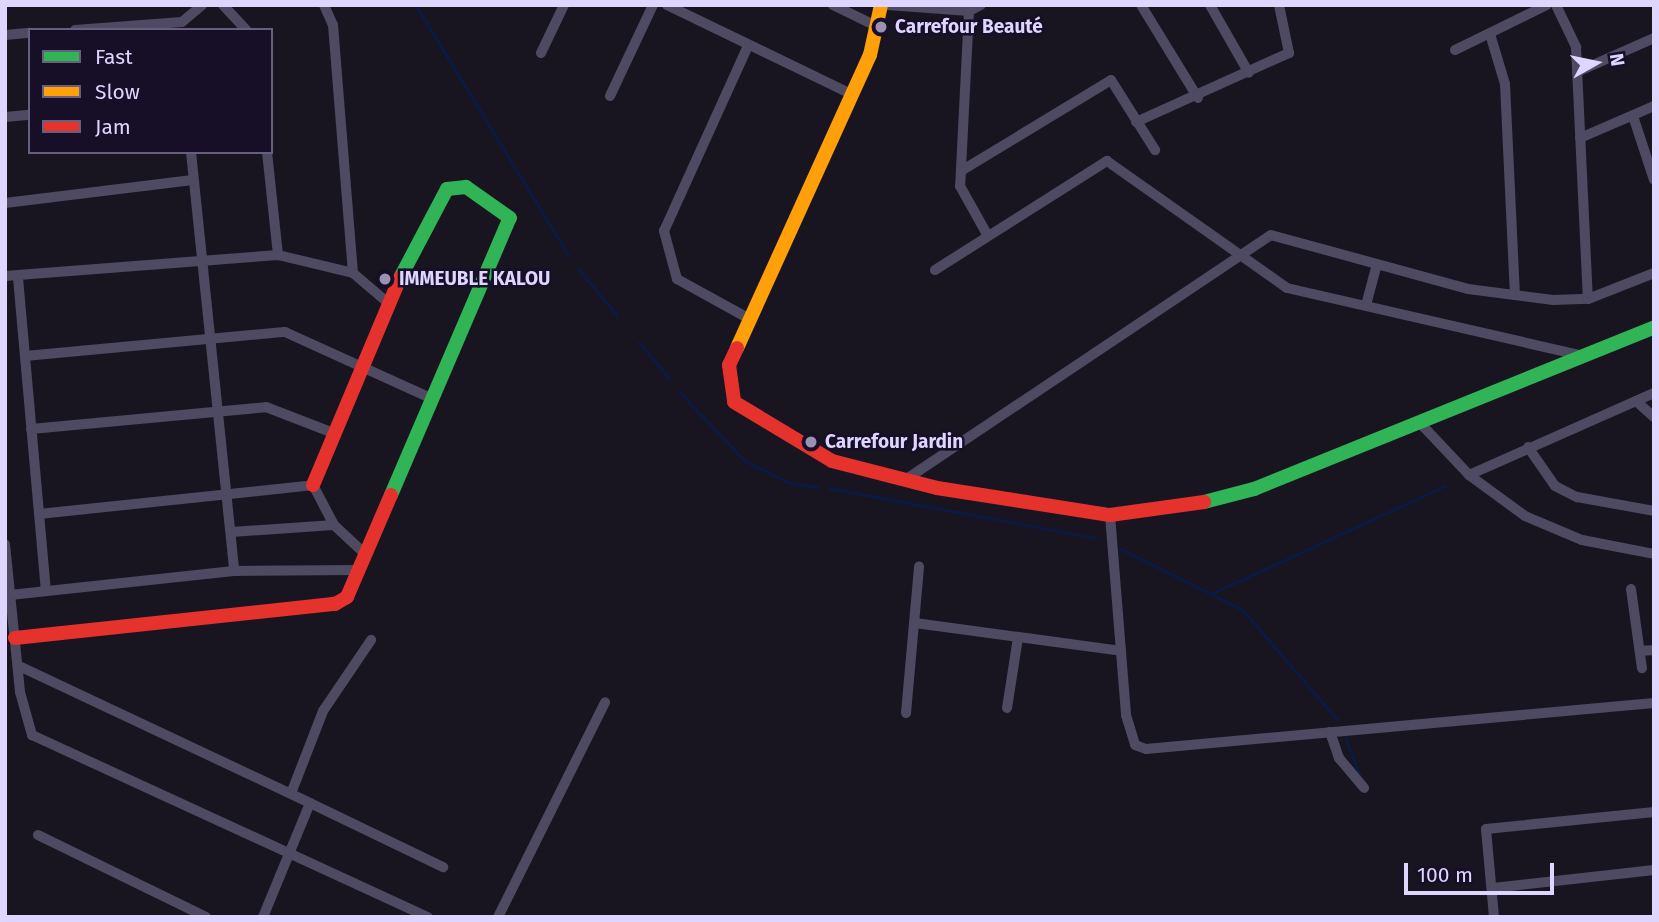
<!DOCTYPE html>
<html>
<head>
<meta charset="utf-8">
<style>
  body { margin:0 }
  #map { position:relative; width:1659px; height:922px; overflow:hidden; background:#181521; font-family:"Fira Sans",sans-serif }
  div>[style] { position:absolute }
  .stream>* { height:2.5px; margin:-1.25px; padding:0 1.25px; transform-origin:1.25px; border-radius:1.25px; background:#0b1a42 }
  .street>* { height:10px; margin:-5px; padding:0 5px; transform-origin:5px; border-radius:5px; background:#4d4a62 }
  .fast>* { height:14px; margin:-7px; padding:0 7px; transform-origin:7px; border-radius:7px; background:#30b455 }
  .slow>* { height:14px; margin:-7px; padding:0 7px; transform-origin:7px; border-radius:7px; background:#ff9f0a }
  .jam>* { height:14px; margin:-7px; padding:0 7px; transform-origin:7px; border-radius:7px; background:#e5322d }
  .dots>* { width:19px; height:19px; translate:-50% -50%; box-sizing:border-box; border:4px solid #160f27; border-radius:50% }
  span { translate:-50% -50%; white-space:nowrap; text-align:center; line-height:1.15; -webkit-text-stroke:5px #160f27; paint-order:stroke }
  .poi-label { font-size:19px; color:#ded6ff; font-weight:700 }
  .left { translate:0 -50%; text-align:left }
  .frame { position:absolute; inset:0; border:7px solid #ded6ff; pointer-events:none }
  .legend { position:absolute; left:28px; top:28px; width:245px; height:126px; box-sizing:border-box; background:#160f27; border:2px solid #665f7d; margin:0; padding:9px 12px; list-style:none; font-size:21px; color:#ded6ff }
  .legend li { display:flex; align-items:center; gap:14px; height:35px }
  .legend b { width:35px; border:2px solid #665f7d }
  .north { position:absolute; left:1561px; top:28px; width:70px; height:70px; -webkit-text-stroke:5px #160f27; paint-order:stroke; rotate:81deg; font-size:19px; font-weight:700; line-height:28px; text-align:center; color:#ded6ff }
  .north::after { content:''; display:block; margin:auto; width:24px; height:32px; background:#ded6ff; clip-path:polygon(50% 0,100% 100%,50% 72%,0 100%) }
  .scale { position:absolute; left:1404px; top:863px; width:150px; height:32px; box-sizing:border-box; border:4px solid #ded6ff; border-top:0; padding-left:9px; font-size:21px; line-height:24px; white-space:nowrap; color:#ded6ff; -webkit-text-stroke:5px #160f27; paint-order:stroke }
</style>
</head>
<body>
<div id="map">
  <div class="stream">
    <div style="left:416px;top:5px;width:294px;rotate:58.6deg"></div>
    <div style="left:578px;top:268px;width:62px;rotate:50.2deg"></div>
    <div style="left:639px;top:342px;width:48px;rotate:50deg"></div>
    <div style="left:679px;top:391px;width:96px;rotate:46.7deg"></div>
    <div style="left:745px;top:461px;width:50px;rotate:26.1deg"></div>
    <div style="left:790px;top:483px;width:28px;rotate:8deg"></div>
    <div style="left:829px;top:488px;width:272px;rotate:10.6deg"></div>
    <div style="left:1119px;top:548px;width:139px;rotate:26.6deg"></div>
    <div style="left:1243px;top:610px;width:145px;rotate:49.2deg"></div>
    <div style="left:1211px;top:594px;width:258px;rotate:-24.8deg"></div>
    <div style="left:1346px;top:738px;width:44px;rotate:69.9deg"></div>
  </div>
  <div class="street">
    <div style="left:223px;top:5px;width:34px;rotate:47deg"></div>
    <div style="left:324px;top:5px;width:22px;rotate:66deg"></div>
    <div style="left:333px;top:25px;width:249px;rotate:85.4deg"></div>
    <div style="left:667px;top:5px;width:204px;rotate:25.8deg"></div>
    <div style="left:833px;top:5px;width:48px;rotate:26deg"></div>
    <div style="left:888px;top:5px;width:81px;rotate:4.2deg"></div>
    <div style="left:969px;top:11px;width:13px;rotate:-27deg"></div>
    <div style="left:1141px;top:5px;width:109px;rotate:58.5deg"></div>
    <div style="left:1210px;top:5px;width:78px;rotate:60.2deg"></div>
    <div style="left:1556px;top:5px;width:47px;rotate:64.5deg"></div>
    <div style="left:1576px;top:47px;width:252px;rotate:87.3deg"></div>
    <div style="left:969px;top:11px;width:175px;rotate:92.9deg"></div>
    <div style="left:960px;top:186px;width:57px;rotate:60.8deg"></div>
    <div style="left:75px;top:30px;width:107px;rotate:-4.3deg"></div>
    <div style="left:182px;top:22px;width:26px;rotate:-40deg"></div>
    <div style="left:1490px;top:34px;width:52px;rotate:73.3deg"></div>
    <div style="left:1505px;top:84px;width:211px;rotate:87.3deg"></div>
    <div style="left:5px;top:35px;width:25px;rotate:-5deg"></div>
    <div style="left:1455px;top:50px;width:102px;rotate:-26.1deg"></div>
    <div style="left:541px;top:53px;width:53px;rotate:-64.4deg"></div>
    <div style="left:1577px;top:72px;width:84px;rotate:-23.8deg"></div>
    <div style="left:610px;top:96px;width:101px;rotate:-64.7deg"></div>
    <div style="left:1633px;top:116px;width:67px;rotate:71.8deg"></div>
    <div style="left:5px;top:117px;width:25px;rotate:-5deg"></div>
    <div style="left:1136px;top:122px;width:168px;rotate:-24.3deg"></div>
    <div style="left:1289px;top:53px;width:49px;rotate:-101.8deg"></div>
    <div style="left:1580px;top:138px;width:81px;rotate:-23.4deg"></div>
    <div style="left:191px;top:152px;width:421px;rotate:84.1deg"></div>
    <div style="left:267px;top:152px;width:104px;rotate:83.9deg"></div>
    <div style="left:961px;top:171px;width:175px;rotate:-31.2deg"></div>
    <div style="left:1111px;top:80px;width:83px;rotate:57.8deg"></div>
    <div style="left:5px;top:203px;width:189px;rotate:-7deg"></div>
    <div style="left:935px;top:270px;width:204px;rotate:-32.4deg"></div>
    <div style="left:1107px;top:161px;width:220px;rotate:35.2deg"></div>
    <div style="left:1287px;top:288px;width:305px;rotate:12.9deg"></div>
    <div style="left:5px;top:276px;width:274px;rotate:-4.4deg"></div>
    <div style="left:278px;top:255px;width:77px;rotate:13.5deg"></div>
    <div style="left:353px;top:273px;width:45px;rotate:40.5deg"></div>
    <div style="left:18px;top:278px;width:314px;rotate:84.9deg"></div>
    <div style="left:1366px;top:305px;width:42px;rotate:-75deg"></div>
    <div style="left:746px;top:317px;width:79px;rotate:-151.2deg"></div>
    <div style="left:677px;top:279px;width:50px;rotate:-105.2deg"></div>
    <div style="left:664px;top:231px;width:203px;rotate:-65.6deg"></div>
    <div style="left:25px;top:356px;width:261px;rotate:-5.3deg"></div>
    <div style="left:285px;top:332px;width:157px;rotate:24.4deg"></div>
    <div style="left:1636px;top:401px;width:24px;rotate:42deg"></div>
    <div style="left:1421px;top:424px;width:70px;rotate:46.7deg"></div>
    <div style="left:1469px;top:475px;width:69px;rotate:36.2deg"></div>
    <div style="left:1525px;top:516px;width:62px;rotate:22.8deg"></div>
    <div style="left:1582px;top:540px;width:73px;rotate:11deg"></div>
    <div style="left:31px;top:429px;width:236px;rotate:-5.3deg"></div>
    <div style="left:266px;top:407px;width:75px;rotate:21.1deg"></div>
    <div style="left:1528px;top:447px;width:47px;rotate:55.3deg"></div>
    <div style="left:1555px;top:486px;width:25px;rotate:27deg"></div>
    <div style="left:1577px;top:497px;width:78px;rotate:10.3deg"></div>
    <div style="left:1469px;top:475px;width:202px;rotate:-23.9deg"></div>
    <div style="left:905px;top:480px;width:440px;rotate:-33.8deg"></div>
    <div style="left:1271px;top:235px;width:204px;rotate:15.3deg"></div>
    <div style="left:1468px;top:289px;width:86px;rotate:7.4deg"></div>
    <div style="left:1553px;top:300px;width:35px;rotate:-2deg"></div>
    <div style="left:1588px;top:299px;width:71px;rotate:-21.5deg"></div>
    <div style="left:39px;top:514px;width:276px;rotate:-6deg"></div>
    <div style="left:313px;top:485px;width:45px;rotate:62.3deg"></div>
    <div style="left:334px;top:525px;width:38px;rotate:43deg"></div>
    <div style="left:1110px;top:515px;width:201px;rotate:85.4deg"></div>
    <div style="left:1126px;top:715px;width:31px;rotate:73deg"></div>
    <div style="left:1135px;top:745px;width:12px;rotate:20deg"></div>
    <div style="left:1146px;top:749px;width:510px;rotate:-5.17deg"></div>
    <div style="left:231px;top:532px;width:103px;rotate:-3.9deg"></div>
    <div style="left:5px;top:544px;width:149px;rotate:84.2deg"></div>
    <div style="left:20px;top:692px;width:45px;rotate:74.4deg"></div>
    <div style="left:32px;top:735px;width:436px;rotate:24.7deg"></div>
    <div style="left:1631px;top:589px;width:80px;rotate:82.1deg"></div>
    <div style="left:10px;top:595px;width:225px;rotate:-6.1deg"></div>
    <div style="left:234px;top:571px;width:123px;rotate:-0.5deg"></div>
    <div style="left:915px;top:623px;width:208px;rotate:7.7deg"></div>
    <div style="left:1640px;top:651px;width:14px;rotate:-4deg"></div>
    <div style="left:19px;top:666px;width:322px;rotate:25.2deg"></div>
    <div style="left:1007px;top:708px;width:71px;rotate:-81.1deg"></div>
    <div style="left:906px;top:713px;width:147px;rotate:-84.9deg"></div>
    <div style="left:1330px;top:732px;width:28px;rotate:71deg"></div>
    <div style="left:1339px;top:758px;width:39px;rotate:50deg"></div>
    <div style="left:292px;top:791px;width:86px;rotate:-68.8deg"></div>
    <div style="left:323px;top:711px;width:86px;rotate:-55.9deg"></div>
    <div style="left:38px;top:835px;width:187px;rotate:26deg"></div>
    <div style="left:1493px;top:888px;width:162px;rotate:-6.4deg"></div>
    <div style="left:263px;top:917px;width:123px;rotate:-67.6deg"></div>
    <div style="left:310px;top:803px;width:148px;rotate:25.7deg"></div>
    <div style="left:498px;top:917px;width:240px;rotate:-63.5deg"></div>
    <div style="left:1494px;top:917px;width:88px;rotate:-95.2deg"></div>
    <div style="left:1486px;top:829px;width:169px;rotate:-5.8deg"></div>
  </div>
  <div class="fast">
    <div style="left:391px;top:495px;width:301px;rotate:-66.8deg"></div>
    <div style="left:510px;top:218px;width:54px;rotate:-144.8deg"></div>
    <div style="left:466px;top:187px;width:19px;rotate:174deg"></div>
    <div style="left:447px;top:189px;width:101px;rotate:117.8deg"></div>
    <div style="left:1204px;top:502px;width:52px;rotate:-14.6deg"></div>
    <div style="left:1254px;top:489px;width:432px;rotate:-22deg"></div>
  </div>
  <div class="slow">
    <div style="left:737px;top:348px;width:322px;rotate:-65.6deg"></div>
    <div style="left:870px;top:55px;width:51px;rotate:-77.6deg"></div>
  </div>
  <div class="jam">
    <div style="left:737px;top:348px;width:19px;rotate:115deg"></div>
    <div style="left:729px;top:365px;width:37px;rotate:82deg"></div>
    <div style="left:734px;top:402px;width:114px;rotate:31deg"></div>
    <div style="left:832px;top:461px;width:108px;rotate:14.4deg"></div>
    <div style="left:937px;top:488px;width:175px;rotate:8.9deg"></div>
    <div style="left:1110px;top:515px;width:95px;rotate:-7.9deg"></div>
    <div style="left:313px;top:485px;width:225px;rotate:-67.2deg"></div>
    <div style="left:15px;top:638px;width:322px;rotate:-6.1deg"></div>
    <div style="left:335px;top:604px;width:14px;rotate:-30deg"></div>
    <div style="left:347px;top:597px;width:111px;rotate:-66.7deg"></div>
  </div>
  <div class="dots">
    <div style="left:881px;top:27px;background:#9992b1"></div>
    <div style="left:385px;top:279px;background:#9992b1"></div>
    <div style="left:811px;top:442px;background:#9992b1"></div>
  </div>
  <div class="poi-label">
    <span class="left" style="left:895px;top:27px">Carrefour Beauté</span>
    <span class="left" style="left:399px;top:279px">IMMEUBLE KALOU</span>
    <span class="left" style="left:825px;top:442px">Carrefour Jardin</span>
  </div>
  <div class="frame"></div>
  <ul class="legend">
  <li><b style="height:9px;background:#30b455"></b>Fast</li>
  <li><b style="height:9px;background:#ff9f0a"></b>Slow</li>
  <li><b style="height:9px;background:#e5322d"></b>Jam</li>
  </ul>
  <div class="north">N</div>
  <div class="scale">100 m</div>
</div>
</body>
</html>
